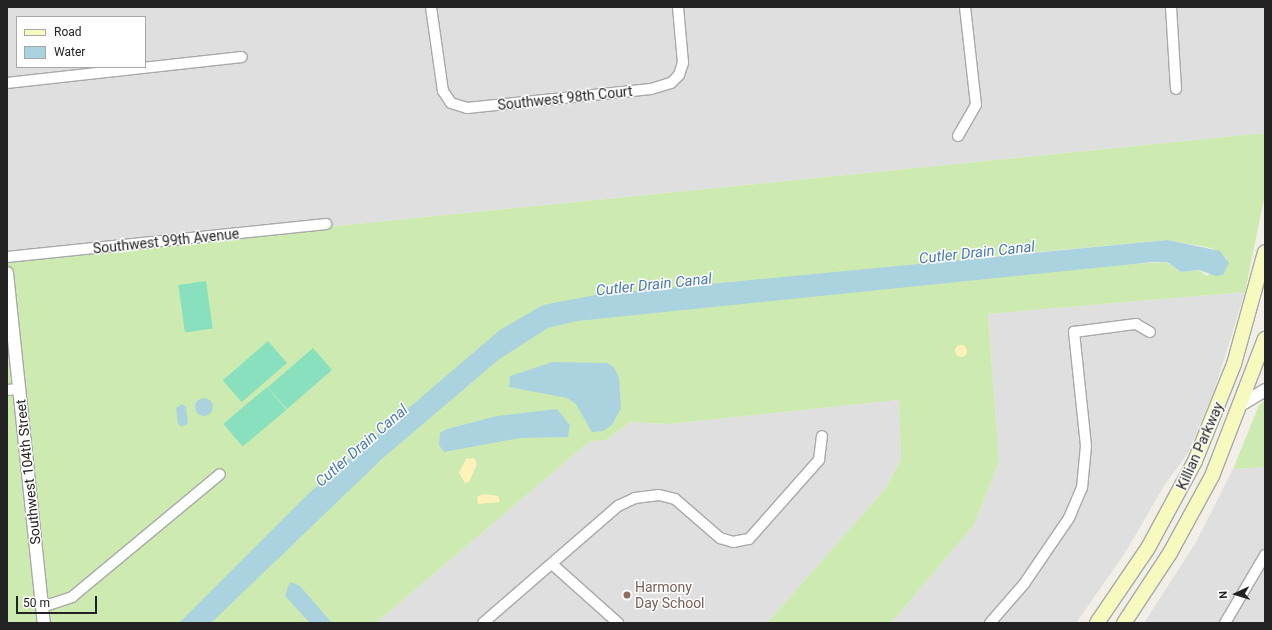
<!DOCTYPE html>
<html>
<head>
<meta charset="utf-8">
<style>
  body { margin:0 }
  #map { position:relative; width:1272px; height:630px; overflow:hidden; background:#f2efe9; font-family:Roboto,sans-serif }
  div>[style] { position:absolute }
  .residential>* { inset:0; background:#e0dfdf }
  .grass>* { inset:0; background:#cdebb0 }
  .sand>* { inset:0; background:#fff1ba }
  .round { border-radius:50% }
  .pitch>* { inset:0; background:#88e0be; transform-origin:0 0 }
  .water>* { inset:0; background:#aad3df }
  .roads { filter:drop-shadow(1px 0 #a9a9a9) drop-shadow(-1px 0 #a9a9a9) drop-shadow(0 1px #a9a9a9) drop-shadow(0 -1px #a9a9a9) }
  .minor>* { height:10px; margin:-5px; padding:0 5px; transform-origin:5px; border-radius:5px; background:#fff }
  .tertiary>* { height:12px; margin:-6px; padding:0 6px; transform-origin:6px; border-radius:6px; background:#fff }
  .secondary>* { height:14px; margin:-7px; padding:0 7px; transform-origin:7px; border-radius:7px; background:#f7fabf }
  .dots>* { width:11px; height:11px; translate:-50% -50%; box-sizing:border-box; border:2px solid #fff; border-radius:50% }
  span { translate:-50% -50%; white-space:nowrap; text-align:center; line-height:1.15; -webkit-text-stroke:3px #fff; paint-order:stroke }
  .street-label { font-size:14px; color:#222 }
  .education-label { font-size:14px; color:#785e54 }
  .left { translate:0 -50%; text-align:left }
  .water-label { font-size:15px; color:#4a7aab; font-style:italic }
  .frame { position:absolute; inset:0; border:8px solid #222; pointer-events:none }
  .legend { position:absolute; left:16px; top:16px; width:130px; height:52px; box-sizing:border-box; background:#fff; border:1px solid #a7a7a7; margin:0; padding:5px 7px; list-style:none; font-size:12px; color:#222 }
  .legend li { display:flex; align-items:center; gap:8px; height:20px }
  .legend b { width:20px; border:1px solid #a7a7a7 }
  .north { position:absolute; left:1216px; top:574px; width:40px; height:40px; -webkit-text-stroke:3px #fff; paint-order:stroke; rotate:266deg; font-size:11px; font-weight:700; line-height:16px; text-align:center; color:#222 }
  .north::after { content:''; display:block; margin:auto; width:14px; height:18px; background:#222; clip-path:polygon(50% 0,100% 100%,50% 72%,0 100%) }
  .scale { position:absolute; left:16px; top:596px; width:81px; height:18px; box-sizing:border-box; border:2px solid #222; border-top:0; padding-left:5px; font-size:12px; line-height:14px; white-space:nowrap; color:#222; -webkit-text-stroke:3px #fff; paint-order:stroke }
</style>
</head>
<body>
<div id="map">
  <div class="residential">
    <div style="clip-path:polygon(evenodd,7px 7px,1265px 7px,1265px 133px,7px 259px,7px 7px,17px 17px,145px 17px,145px 67px,17px 67px,17px 17px)"></div>
    <div style="clip-path:polygon(1245px 292px,1214px 391px,1188px 453px,1165px 484px,1125px 553px,1076px 623px,891px 623px,974px 525px,999px 462px,988px 314px)"></div>
    <div style="clip-path:polygon(899px 400px,901px 459px,886px 488px,767px 623px,376px 623px,590px 441px,606px 440px,630px 422px,668px 424px)"></div>
    <div style="clip-path:polygon(1265px 467px,1265px 623px,1144px 623px,1196px 542px,1233px 469px)"></div>
  </div>
  <div class="grass">
    <div style="clip-path:polygon(evenodd,1265px 133px,1265px 194px,1245px 292px,988px 314px,999px 462px,974px 525px,891px 623px,767px 623px,886px 488px,901px 459px,899px 400px,668px 424px,630px 422px,606px 440px,590px 441px,376px 623px,7px 623px,7px 259px,1265px 133px,1168px 240px,1211px 248px,1227px 258px,1207px 276px,1199px 270px,1181px 272px,1166px 262px,1130px 264px,985px 257px,1168px 240px)"></div>
    <div style="clip-path:polygon(1265px 400px,1265px 467px,1233px 469px,1259px 405px)"></div>
  </div>
  <div class="sand">
    <div class="round" style="left:955px;top:345px;width:12px;height:12px"></div>
    <div style="clip-path:polygon(466px 459px,474px 458px,477px 464px,469px 482px,465px 483px,459px 473px)"></div>
    <div style="clip-path:polygon(483px 494px,498px 496px,500px 502px,478px 504px,477px 497px)"></div>
  </div>
  <div class="pitch">
    <div style="left:206px;top:281px;width:48px;height:28px;rotate:82deg"></div>
    <div style="left:268px;top:341px;width:29px;height:60px;rotate:49deg"></div>
    <div style="left:313px;top:348px;width:29px;height:60px;rotate:49deg"></div>
    <div style="left:267px;top:387px;width:30px;height:57px;rotate:50deg"></div>
  </div>
  <div class="water">
    <div style="clip-path:polygon(1168px 240px,1220px 251px,1229px 263px,1223px 275px,1216px 276px,1199px 270px,1181px 272px,1167px 262px,1153px 262px,577px 321px,548px 328px,498px 360px,382px 459px,211px 623px,179px 623px,309px 493px,500px 330px,543px 305px,595px 295px)"></div>
    <div style="clip-path:polygon(553px 362px,607px 363px,614px 367px,619px 378px,621px 408px,612px 425px,603px 431px,592px 432px,576px 404px,567px 398px,509px 387px,510px 376px)"></div>
    <div class="round" style="left:195px;top:398px;width:18px;height:18px"></div>
    <div style="clip-path:polygon(182px 404px,186px 407px,188px 423px,182px 427px,178px 424px,176px 408px)"></div>
    <div style="clip-path:polygon(557px 409px,570px 425px,568px 437px,520px 438px,444px 452px,439px 445px,440px 433px,447px 429px,497px 416px)"></div>
    <div style="clip-path:polygon(290px 582px,299px 585px,332px 623px,310px 623px,285px 596px)"></div>
  </div>
  <div class="roads">
    <div class="minor">
      <div style="left:431px;top:7px;width:85px;rotate:81.9deg"></div>
      <div style="left:443px;top:91px;width:14px;rotate:56deg"></div>
      <div style="left:451px;top:103px;width:17px;rotate:17deg"></div>
      <div style="left:467px;top:108px;width:185px;rotate:-5.9deg"></div>
      <div style="left:651px;top:89px;width:21px;rotate:-17deg"></div>
      <div style="left:671px;top:83px;width:11px;rotate:-45deg"></div>
      <div style="left:679px;top:75px;width:13px;rotate:-72deg"></div>
      <div style="left:683px;top:63px;width:56px;rotate:-95.1deg"></div>
      <div style="left:1171px;top:7px;width:82px;rotate:86.5deg"></div>
      <div style="left:7px;top:83px;width:236px;rotate:-6.3deg"></div>
      <div style="left:958px;top:136px;width:36px;rotate:-60deg"></div>
      <div style="left:976px;top:105px;width:99px;rotate:-96.4deg"></div>
      <div style="left:7px;top:257px;width:321px;rotate:-5.9deg"></div>
      <div style="left:7px;top:390px;width:12px;rotate:-5deg"></div>
      <div style="left:552px;top:564px;width:89px;rotate:41.8deg"></div>
      <div style="left:42px;top:607px;width:32px;rotate:-18deg"></div>
      <div style="left:72px;top:597px;width:192px;rotate:-39.7deg"></div>
      <div style="left:483px;top:623px;width:179px;rotate:-40.9deg"></div>
      <div style="left:618px;top:506px;width:19px;rotate:-25deg"></div>
      <div style="left:635px;top:498px;width:24px;rotate:-7deg"></div>
      <div style="left:659px;top:495px;width:16px;rotate:14deg"></div>
      <div style="left:675px;top:499px;width:60px;rotate:40.9deg"></div>
      <div style="left:720px;top:538px;width:14px;rotate:17deg"></div>
      <div style="left:733px;top:542px;width:16px;rotate:-11deg"></div>
      <div style="left:749px;top:539px;width:106px;rotate:-48.5deg"></div>
      <div style="left:819px;top:460px;width:24px;rotate:-83deg"></div>
      <div style="left:990px;top:623px;width:52px;rotate:-48.9deg"></div>
      <div style="left:1024px;top:584px;width:80px;rotate:-55.7deg"></div>
      <div style="left:1069px;top:518px;width:33px;rotate:-67deg"></div>
      <div style="left:1082px;top:488px;width:42px;rotate:-84.6deg"></div>
      <div style="left:1086px;top:446px;width:115px;rotate:-96deg"></div>
      <div style="left:1074px;top:332px;width:63px;rotate:-7.4deg"></div>
      <div style="left:1136px;top:324px;width:16px;rotate:30deg"></div>
      <div style="left:1225px;top:623px;width:79px;rotate:-59.5deg"></div>
    </div>
    <div class="tertiary">
      <div style="left:7px;top:273px;width:352px;rotate:84deg"></div>
      <div style="left:1242px;top:404px;width:27px;rotate:-31deg"></div>
    </div>
    <div class="secondary">
      <div style="left:1097px;top:623px;width:91px;rotate:-55.8deg"></div>
      <div style="left:1148px;top:548px;width:99px;rotate:-61.6deg"></div>
      <div style="left:1195px;top:461px;width:105px;rotate:-68.1deg"></div>
      <div style="left:1234px;top:364px;width:116px;rotate:-74.5deg"></div>
      <div style="left:1124px;top:623px;width:84px;rotate:-56.7deg"></div>
      <div style="left:1170px;top:553px;width:88px;rotate:-61.4deg"></div>
      <div style="left:1212px;top:476px;width:147px;rotate:-68.9deg"></div>
    </div>
  </div>
  <div class="dots">
    <div style="left:627px;top:595px;background:#8d6e63"></div>
  </div>
  <div class="street-label">
    <span style="left:565px;top:98px;rotate:-6deg">Southwest 98th Court</span>
    <span style="left:166px;top:241px;rotate:-6deg">Southwest 99th Avenue</span>
    <span style="left:1200px;top:446px;rotate:-66deg">Killian Parkway</span>
    <span style="left:28px;top:472px;rotate:-96deg">Southwest 104th Street</span>
  </div>
  <div class="education-label">
    <span class="left" style="left:635px;top:595px">Harmony<br>Day School</span>
  </div>
  <div class="water-label">
    <span style="left:977px;top:253px;rotate:-6deg">Cutler Drain Canal</span>
    <span style="left:654px;top:285px;rotate:-6deg">Cutler Drain Canal</span>
    <span style="left:362px;top:446px;rotate:-41deg">Cutler Drain Canal</span>
  </div>
  <div class="frame"></div>
  <ul class="legend">
  <li><b style="height:5px;background:#f7fabf"></b>Road</li>
  <li><b style="height:11px;background:#aad3df"></b>Water</li>
  </ul>
  <div class="north">N</div>
  <div class="scale">50 m</div>
</div>
</body>
</html>
